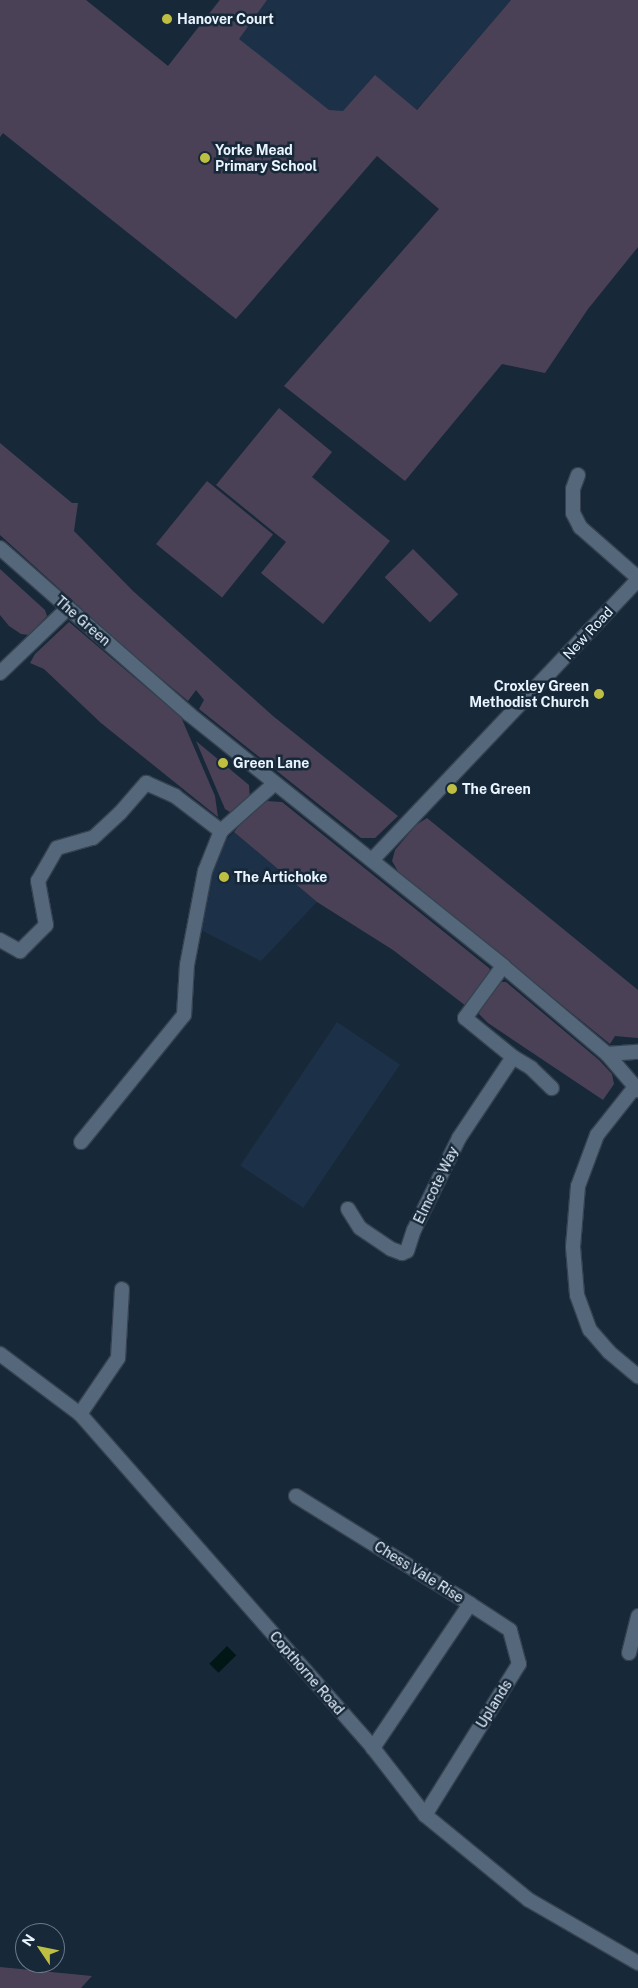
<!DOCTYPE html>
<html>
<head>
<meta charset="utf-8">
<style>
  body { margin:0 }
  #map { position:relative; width:638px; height:1988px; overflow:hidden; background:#172839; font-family:"Public Sans",sans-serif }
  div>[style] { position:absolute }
  .built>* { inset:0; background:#1c3147; transform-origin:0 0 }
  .green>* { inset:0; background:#4b4156; transform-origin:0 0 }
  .water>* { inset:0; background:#001716; transform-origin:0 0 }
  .roads { filter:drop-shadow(1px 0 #364251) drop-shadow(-1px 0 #364251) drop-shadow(0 1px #364251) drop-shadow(0 -1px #364251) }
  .minor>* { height:14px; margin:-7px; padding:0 7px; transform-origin:7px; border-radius:7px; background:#55687b }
  .tertiary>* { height:14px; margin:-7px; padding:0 7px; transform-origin:7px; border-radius:7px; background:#55687b }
  .dots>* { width:14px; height:14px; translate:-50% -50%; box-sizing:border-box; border:2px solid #172839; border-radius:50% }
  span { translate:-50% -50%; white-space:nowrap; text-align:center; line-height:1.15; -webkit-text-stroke:5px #172839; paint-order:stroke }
  .poi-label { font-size:14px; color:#e9f4ff; font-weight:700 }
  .left { translate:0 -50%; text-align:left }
  .right { translate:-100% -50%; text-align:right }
  .street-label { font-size:14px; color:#e9f4ff }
  .north { position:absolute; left:15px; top:1923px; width:50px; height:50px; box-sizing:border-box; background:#172839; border:1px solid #6b7a88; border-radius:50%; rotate:304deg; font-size:14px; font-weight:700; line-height:20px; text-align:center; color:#e9f4ff }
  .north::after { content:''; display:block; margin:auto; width:18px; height:22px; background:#bebf42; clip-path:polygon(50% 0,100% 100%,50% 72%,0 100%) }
</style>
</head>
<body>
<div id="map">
  <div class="built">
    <div style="clip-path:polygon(0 0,86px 0,168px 66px,219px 0,511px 0,236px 319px,0 131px)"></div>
    <div style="clip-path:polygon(234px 832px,317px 902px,261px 961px,199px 929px,201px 899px,224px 842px)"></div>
    <div style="left:337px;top:1022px;width:76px;height:173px;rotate:34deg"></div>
  </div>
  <div class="green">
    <div style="clip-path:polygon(0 0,86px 0,168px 66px,220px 0,267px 0,239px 39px,329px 110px,343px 111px,375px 75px,417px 110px,511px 0,638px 0,638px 247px,588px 309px,545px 373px,502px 364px,405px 481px,284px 386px,439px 209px,377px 156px,236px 319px,3px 133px,0 137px)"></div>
    <div style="clip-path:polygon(279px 408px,332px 452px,312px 477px,390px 541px,323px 624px,261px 573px,286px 542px,216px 485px)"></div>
    <div style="clip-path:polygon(0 443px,72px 503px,78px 503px,74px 531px,133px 591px,273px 716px,398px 816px,375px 838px,361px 838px,199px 709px,204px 700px,196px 690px,188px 701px,126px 649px,0 535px)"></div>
    <div style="left:207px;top:481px;width:85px;height:81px;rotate:39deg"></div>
    <div style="left:413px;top:549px;width:64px;height:40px;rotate:45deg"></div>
    <div style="clip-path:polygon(0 569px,45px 610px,47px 616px,29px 635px,21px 634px,9px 626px,0 615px)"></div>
    <div style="clip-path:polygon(69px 622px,181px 717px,215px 796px,218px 817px,101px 723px,44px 669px,30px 663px,35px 654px)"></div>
    <div style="clip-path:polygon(196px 741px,249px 785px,250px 800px,233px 814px,225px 809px)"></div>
    <div style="clip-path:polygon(267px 801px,282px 802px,489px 968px,491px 972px,466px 1006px,393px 950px,317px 902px,234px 832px,245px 818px)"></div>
    <div style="clip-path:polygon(427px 818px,638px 990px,638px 1038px,615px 1036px,610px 1044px,399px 873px,392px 861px,395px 850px,416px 825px)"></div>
    <div style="clip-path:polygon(500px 982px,506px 982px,599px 1060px,612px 1074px,614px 1084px,603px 1100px,488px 1023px,479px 1014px,481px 1006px)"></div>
    <div style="clip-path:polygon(0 1967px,92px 1976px,81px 1988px,0 1988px)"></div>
  </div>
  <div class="water">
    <div style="left:227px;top:1646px;width:13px;height:25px;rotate:45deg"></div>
  </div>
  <div class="roads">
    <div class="minor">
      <div style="left:578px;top:475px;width:15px;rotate:110deg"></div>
      <div style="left:573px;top:489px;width:24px;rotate:90deg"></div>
      <div style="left:573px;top:513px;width:16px;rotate:63deg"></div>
      <div style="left:580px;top:527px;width:77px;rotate:41.3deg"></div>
      <div style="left:0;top:673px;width:94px;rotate:-43.7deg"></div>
      <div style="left:372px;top:860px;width:386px;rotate:-46.5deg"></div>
      <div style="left:0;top:940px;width:23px;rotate:29deg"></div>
      <div style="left:20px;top:951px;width:37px;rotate:-45deg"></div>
      <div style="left:46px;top:925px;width:45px;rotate:-100.3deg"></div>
      <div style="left:38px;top:881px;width:38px;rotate:-60deg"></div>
      <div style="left:57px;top:848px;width:37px;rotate:-16deg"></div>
      <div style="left:93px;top:838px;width:37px;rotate:-43deg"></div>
      <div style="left:120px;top:813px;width:40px;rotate:-49deg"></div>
      <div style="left:146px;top:783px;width:32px;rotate:24deg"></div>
      <div style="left:175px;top:796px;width:58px;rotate:37.3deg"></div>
      <div style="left:607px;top:1054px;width:31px;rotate:-4deg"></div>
      <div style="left:513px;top:1057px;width:21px;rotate:31deg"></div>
      <div style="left:531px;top:1068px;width:29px;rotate:44deg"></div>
      <div style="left:635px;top:1087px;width:61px;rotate:128.4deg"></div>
      <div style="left:597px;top:1135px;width:54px;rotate:110.4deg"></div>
      <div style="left:578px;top:1186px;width:61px;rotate:94.7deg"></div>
      <div style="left:573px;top:1247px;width:48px;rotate:85.2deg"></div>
      <div style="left:577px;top:1295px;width:37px;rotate:70deg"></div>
      <div style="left:590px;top:1330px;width:29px;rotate:49deg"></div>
      <div style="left:609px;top:1352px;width:38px;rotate:40deg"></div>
      <div style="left:81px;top:1142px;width:164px;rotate:-51deg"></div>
      <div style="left:184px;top:1015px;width:50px;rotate:-86.6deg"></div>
      <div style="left:187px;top:965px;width:96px;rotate:-79.2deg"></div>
      <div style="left:205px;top:871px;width:43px;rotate:-68.2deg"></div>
      <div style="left:221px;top:831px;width:72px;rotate:-41.6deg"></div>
      <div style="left:348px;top:1209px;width:22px;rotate:58deg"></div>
      <div style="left:360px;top:1228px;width:37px;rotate:34deg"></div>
      <div style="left:391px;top:1249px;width:12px;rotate:20deg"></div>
      <div style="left:402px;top:1253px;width:5px;rotate:-22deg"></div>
      <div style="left:407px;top:1251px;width:22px;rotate:-72deg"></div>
      <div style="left:414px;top:1230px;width:102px;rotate:-63.9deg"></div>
      <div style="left:459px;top:1138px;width:97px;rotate:-56.3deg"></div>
      <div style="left:513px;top:1057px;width:62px;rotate:-140.9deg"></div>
      <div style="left:465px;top:1018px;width:64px;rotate:-53.8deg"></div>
      <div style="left:0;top:1354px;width:100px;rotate:36.9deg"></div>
      <div style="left:80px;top:1414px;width:444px;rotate:48.7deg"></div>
      <div style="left:373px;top:1748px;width:85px;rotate:52.2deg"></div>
      <div style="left:425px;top:1815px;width:134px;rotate:39.3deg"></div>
      <div style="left:529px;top:1900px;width:126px;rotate:30deg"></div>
      <div style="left:80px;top:1414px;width:68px;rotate:-55.8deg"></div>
      <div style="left:118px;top:1358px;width:69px;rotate:-86.7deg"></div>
      <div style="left:296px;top:1496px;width:205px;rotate:31.8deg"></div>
      <div style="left:470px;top:1604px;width:174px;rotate:124deg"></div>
      <div style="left:629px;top:1653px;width:38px;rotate:-76deg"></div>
      <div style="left:425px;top:1815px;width:178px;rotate:-58.1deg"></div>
      <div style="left:519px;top:1664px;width:35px;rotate:-105deg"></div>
      <div style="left:510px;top:1630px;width:48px;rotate:-147deg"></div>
    </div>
    <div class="tertiary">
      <div style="left:0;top:548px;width:252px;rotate:41.3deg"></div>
      <div style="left:189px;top:714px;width:403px;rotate:38.7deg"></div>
      <div style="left:503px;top:966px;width:136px;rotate:40.2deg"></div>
      <div style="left:607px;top:1054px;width:48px;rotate:49.3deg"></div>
    </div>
  </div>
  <div class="dots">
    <div style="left:167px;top:19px;background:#bebf42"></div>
    <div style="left:205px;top:158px;background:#bebf42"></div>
    <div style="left:599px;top:694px;background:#bebf42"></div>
    <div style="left:223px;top:763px;background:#bebf42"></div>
    <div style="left:452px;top:789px;background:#bebf42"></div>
    <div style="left:224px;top:877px;background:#bebf42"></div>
  </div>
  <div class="poi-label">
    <span class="left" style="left:177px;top:19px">Hanover Court</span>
    <span class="left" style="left:215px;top:158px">Yorke Mead<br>Primary School</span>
    <span class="right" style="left:589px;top:694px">Croxley Green<br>Methodist Church</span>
    <span class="left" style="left:233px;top:763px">Green Lane</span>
    <span class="left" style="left:462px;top:789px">The Green</span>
    <span class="left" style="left:234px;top:877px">The Artichoke</span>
  </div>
  <div class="street-label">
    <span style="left:83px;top:621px;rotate:41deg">The Green</span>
    <span style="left:588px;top:633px;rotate:-47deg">New Road</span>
    <span style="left:436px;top:1185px;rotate:-64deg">Elmcote Way</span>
    <span style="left:419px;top:1572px;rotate:32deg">Chess Vale Rise</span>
    <span style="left:307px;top:1673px;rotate:49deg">Copthorne Road</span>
    <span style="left:494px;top:1704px;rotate:-58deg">Uplands</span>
  </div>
  <div class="north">N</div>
</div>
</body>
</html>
